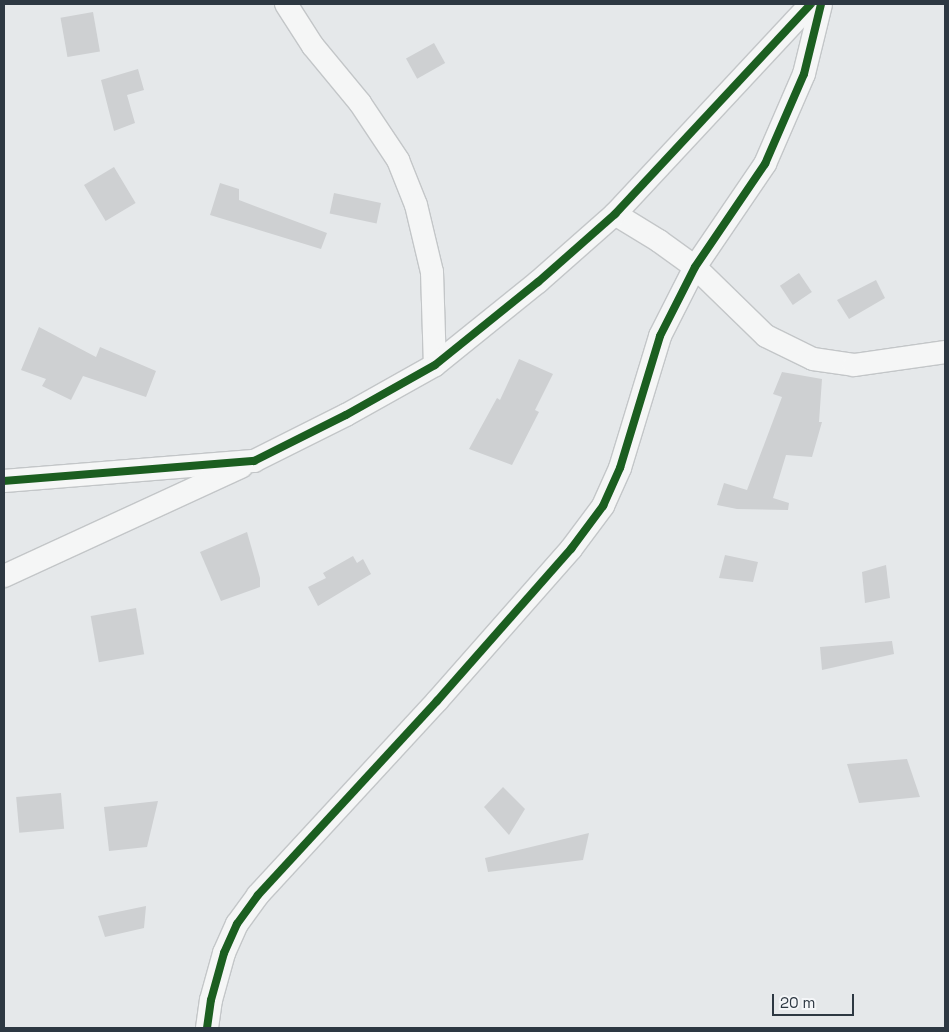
<!DOCTYPE html>
<html>
<head>
<meta charset="utf-8">
<style>
  body { margin:0 }
  #map { position:relative; width:949px; height:1032px; overflow:hidden; background:#e5e8ea; font-family:"Space Grotesk",sans-serif }
  div>[style] { position:absolute }
  .building>* { inset:0; background:#ced0d2; transform-origin:0 0 }
  .roads { filter:drop-shadow(1px 0 #c3c6c8) drop-shadow(-1px 0 #c3c6c8) drop-shadow(0 1px #c3c6c8) drop-shadow(0 -1px #c3c6c8) }
  .street>* { height:22px; margin:-11px; padding:0 11px; transform-origin:11px; border-radius:11px; background:#f5f6f6 }
  .cycleway>* { height:8px; margin:-4px; padding:0 4px; transform-origin:4px; border-radius:4px; background:#1b5e20 }
  span { translate:-50% -50%; white-space:nowrap; text-align:center; line-height:1.15; -webkit-text-stroke:4px #f4f6f8; paint-order:stroke }
  .frame { position:absolute; inset:0; border:5px solid #2d3842; pointer-events:none }
  .scale { position:absolute; left:772px; top:994px; width:82px; height:22px; box-sizing:border-box; border:2px solid #2d3842; border-top:0; padding-left:6px; font-size:15px; line-height:18px; white-space:nowrap; color:#2d3842; -webkit-text-stroke:4px #f4f6f8; paint-order:stroke }
</style>
</head>
<body>
<div id="map">
  <div class="building">
    <div style="left:93px;top:12px;width:40px;height:33px;rotate:80deg"></div>
    <div style="left:434px;top:43px;width:23px;height:32px;rotate:61deg"></div>
    <div style="clip-path:polygon(138px 69px,144px 90px,127px 95px,135px 123px,114px 131px,101px 80px)"></div>
    <div style="left:114px;top:167px;width:42px;height:35px;rotate:59deg"></div>
    <div style="clip-path:polygon(220px 183px,239px 189px,239px 200px,327px 233px,321px 249px,210px 215px)"></div>
    <div style="left:334px;top:193px;width:48px;height:21px;rotate:12deg"></div>
    <div style="left:799px;top:273px;width:23px;height:23px;rotate:56deg"></div>
    <div style="clip-path:polygon(876px 280px,885px 298px,849px 319px,837px 300px)"></div>
    <div style="clip-path:polygon(39px 327px,96px 357px,100px 347px,156px 371px,146px 397px,83px 376px,71px 400px,42px 386px,46px 379px,21px 370px)"></div>
    <div style="clip-path:polygon(519px 359px,553px 374px,535px 410px,539px 412px,512px 465px,469px 449px,497px 398px,500px 400px)"></div>
    <div style="clip-path:polygon(782px 372px,822px 379px,819px 422px,822px 422px,812px 457px,786px 455px,773px 498px,789px 503px,788px 510px,737px 509px,717px 505px,724px 483px,747px 490px,782px 397px,773px 394px)"></div>
    <div style="clip-path:polygon(247px 532px,260px 578px,260px 587px,221px 601px,200px 552px)"></div>
    <div style="clip-path:polygon(725px 555px,758px 562px,753px 582px,719px 578px)"></div>
    <div style="clip-path:polygon(353px 556px,357px 563px,363px 559px,371px 574px,318px 606px,308px 587px,326px 578px,323px 573px)"></div>
    <div style="clip-path:polygon(886px 565px,890px 598px,865px 603px,862px 572px)"></div>
    <div style="left:136px;top:608px;width:47px;height:46px;rotate:80deg"></div>
    <div style="clip-path:polygon(892px 641px,894px 654px,822px 670px,820px 647px)"></div>
    <div style="clip-path:polygon(907px 759px,920px 797px,859px 803px,847px 764px)"></div>
    <div style="clip-path:polygon(503px 787px,525px 809px,509px 835px,484px 807px)"></div>
    <div style="left:61px;top:793px;width:36px;height:45px;rotate:85deg"></div>
    <div style="clip-path:polygon(158px 801px,147px 847px,109px 851px,104px 807px)"></div>
    <div style="clip-path:polygon(589px 833px,583px 860px,488px 872px,485px 858px)"></div>
    <div style="clip-path:polygon(146px 906px,144px 928px,105px 937px,98px 916px)"></div>
  </div>
  <div class="roads">
    <div class="street">
      <div style="left:286px;top:4px;width:50px;rotate:57.3deg"></div>
      <div style="left:313px;top:46px;width:74px;rotate:50.5deg"></div>
      <div style="left:360px;top:103px;width:69px;rotate:56.3deg"></div>
      <div style="left:398px;top:160px;width:48px;rotate:68.2deg"></div>
      <div style="left:416px;top:205px;width:69px;rotate:76.6deg"></div>
      <div style="left:432px;top:272px;width:93px;rotate:88.2deg"></div>
      <div style="left:615px;top:214px;width:52px;rotate:31.5deg"></div>
      <div style="left:659px;top:241px;width:44px;rotate:35.8deg"></div>
      <div style="left:695px;top:267px;width:99px;rotate:44.2deg"></div>
      <div style="left:766px;top:336px;width:52px;rotate:26.1deg"></div>
      <div style="left:813px;top:359px;width:41px;rotate:8.3deg"></div>
      <div style="left:854px;top:365px;width:92px;rotate:-8.1deg"></div>
      <div style="left:4px;top:481px;width:251px;rotate:-4.6deg"></div>
      <div style="left:254px;top:461px;width:103px;rotate:-26.6deg"></div>
      <div style="left:346px;top:415px;width:102px;rotate:-29.3deg"></div>
      <div style="left:435px;top:365px;width:132px;rotate:-38.9deg"></div>
      <div style="left:538px;top:282px;width:103px;rotate:-41.4deg"></div>
      <div style="left:615px;top:214px;width:287px;rotate:-47deg"></div>
      <div style="left:4px;top:576px;width:261px;rotate:-24.7deg"></div>
      <div style="left:207px;top:1028px;width:28px;rotate:-82deg"></div>
      <div style="left:211px;top:1000px;width:49px;rotate:-74.5deg"></div>
      <div style="left:224px;top:953px;width:32px;rotate:-66deg"></div>
      <div style="left:237px;top:924px;width:36px;rotate:-54deg"></div>
      <div style="left:258px;top:895px;width:264px;rotate:-47.3deg"></div>
      <div style="left:437px;top:701px;width:203px;rotate:-48.6deg"></div>
      <div style="left:571px;top:549px;width:54px;rotate:-53.3deg"></div>
      <div style="left:603px;top:506px;width:42px;rotate:-65.9deg"></div>
      <div style="left:620px;top:468px;width:138px;rotate:-73.1deg"></div>
      <div style="left:660px;top:336px;width:77px;rotate:-63.1deg"></div>
      <div style="left:695px;top:267px;width:125px;rotate:-55.8deg"></div>
      <div style="left:765px;top:164px;width:98px;rotate:-66.6deg"></div>
      <div style="left:804px;top:74px;width:72px;rotate:-76.3deg"></div>
    </div>
  </div>
  <div class="cycleway">
    <div style="left:4px;top:481px;width:251px;rotate:-4.6deg"></div>
    <div style="left:254px;top:461px;width:103px;rotate:-26.6deg"></div>
    <div style="left:346px;top:415px;width:102px;rotate:-29.3deg"></div>
    <div style="left:435px;top:365px;width:132px;rotate:-38.9deg"></div>
    <div style="left:538px;top:282px;width:103px;rotate:-41.4deg"></div>
    <div style="left:615px;top:214px;width:287px;rotate:-47deg"></div>
    <div style="left:207px;top:1028px;width:28px;rotate:-82deg"></div>
    <div style="left:211px;top:1000px;width:49px;rotate:-74.5deg"></div>
    <div style="left:224px;top:953px;width:32px;rotate:-66deg"></div>
    <div style="left:237px;top:924px;width:36px;rotate:-54deg"></div>
    <div style="left:258px;top:895px;width:264px;rotate:-47.3deg"></div>
    <div style="left:437px;top:701px;width:203px;rotate:-48.6deg"></div>
    <div style="left:571px;top:549px;width:54px;rotate:-53.3deg"></div>
    <div style="left:603px;top:506px;width:42px;rotate:-65.9deg"></div>
    <div style="left:620px;top:468px;width:138px;rotate:-73.1deg"></div>
    <div style="left:660px;top:336px;width:77px;rotate:-63.1deg"></div>
    <div style="left:695px;top:267px;width:125px;rotate:-55.8deg"></div>
    <div style="left:765px;top:164px;width:98px;rotate:-66.6deg"></div>
    <div style="left:804px;top:74px;width:72px;rotate:-76.3deg"></div>
  </div>
  <div class="frame"></div>
  <div class="scale">20 m</div>
</div>
</body>
</html>
